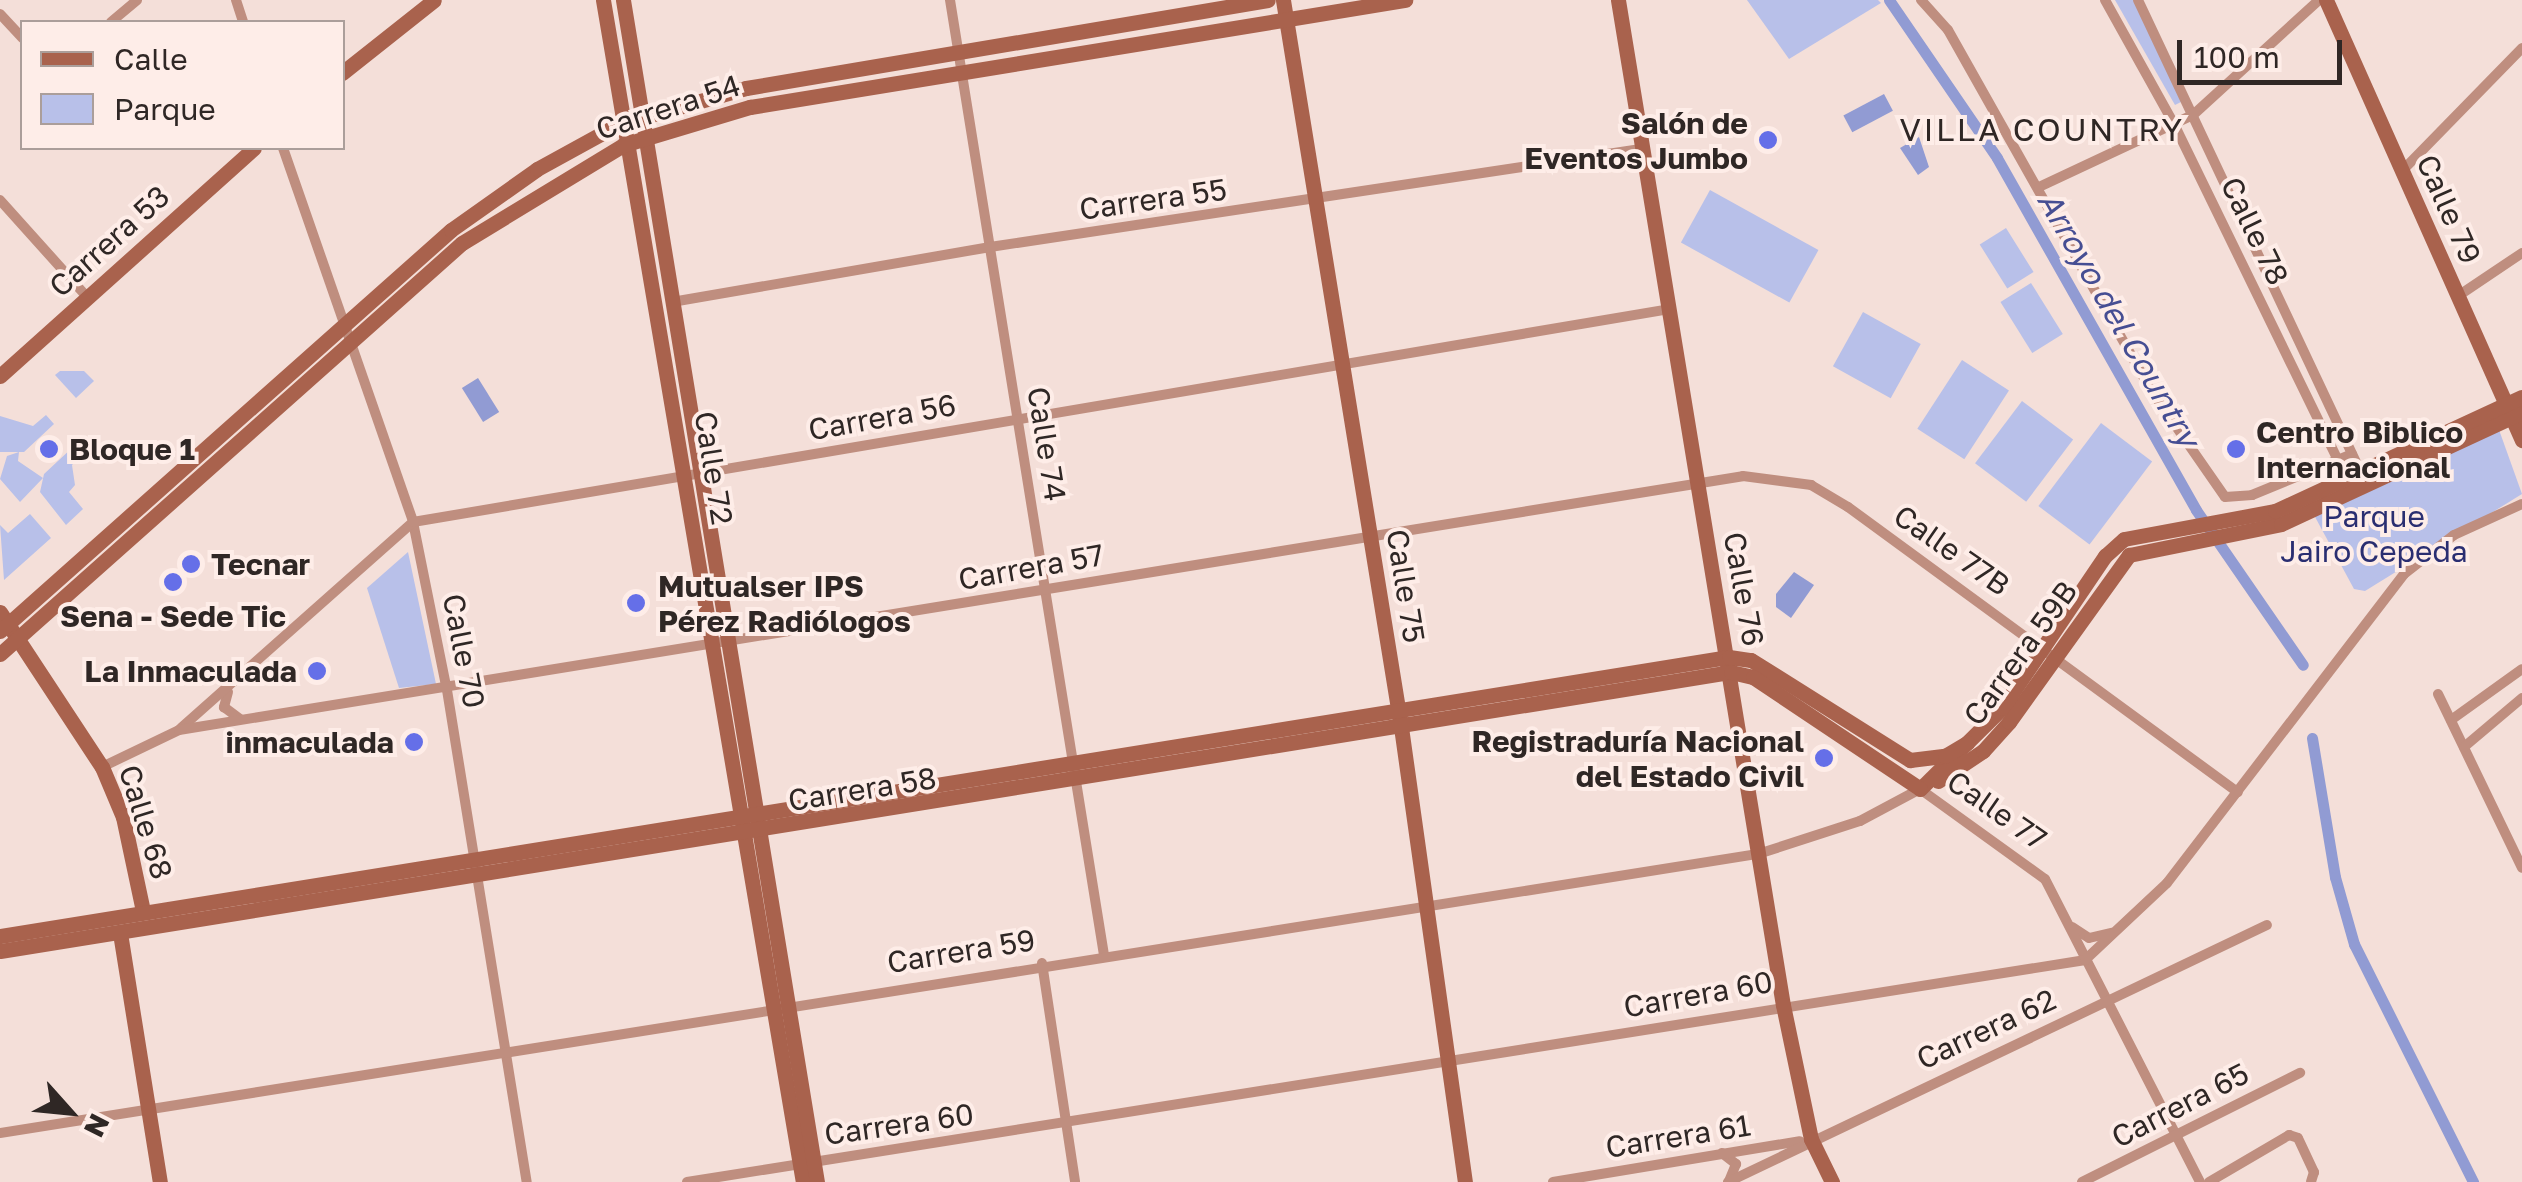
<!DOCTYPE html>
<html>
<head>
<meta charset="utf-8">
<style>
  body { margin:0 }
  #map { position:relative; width:2522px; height:1182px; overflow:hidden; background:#f4dfd9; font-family:"Golos Text",sans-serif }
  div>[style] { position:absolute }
  .green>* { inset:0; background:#b8c0e9; transform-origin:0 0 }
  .water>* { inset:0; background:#919bd3; transform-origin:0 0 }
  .canal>* { height:11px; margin:-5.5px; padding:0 5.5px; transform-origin:5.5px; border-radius:5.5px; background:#919bd3 }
  .street>* { height:10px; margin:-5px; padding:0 5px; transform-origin:5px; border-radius:5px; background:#bf8e7f }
  .secondary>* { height:15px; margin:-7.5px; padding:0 7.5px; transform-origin:7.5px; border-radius:7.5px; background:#a9624d }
  .dots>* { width:28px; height:28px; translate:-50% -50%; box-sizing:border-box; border:5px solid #feede8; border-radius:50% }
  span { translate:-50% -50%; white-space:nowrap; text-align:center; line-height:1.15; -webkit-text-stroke:8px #feede8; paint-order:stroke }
  .street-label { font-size:30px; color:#2f2725 }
  .poi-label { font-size:30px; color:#2f2725; font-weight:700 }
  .right { translate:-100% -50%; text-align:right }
  .left { translate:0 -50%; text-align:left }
  .park-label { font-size:30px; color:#2a2e71 }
  .neighbourhood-label { font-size:32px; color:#2f2725; letter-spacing:2.5px }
  .water-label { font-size:32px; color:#464e93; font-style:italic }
  .legend { position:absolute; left:20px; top:20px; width:325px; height:130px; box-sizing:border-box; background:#feede8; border:2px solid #ab9e9a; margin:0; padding:12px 18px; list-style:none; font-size:30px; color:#2f2725 }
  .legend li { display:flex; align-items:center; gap:20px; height:50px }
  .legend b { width:50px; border:2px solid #ab9e9a }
  .north { position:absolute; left:20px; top:1062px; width:100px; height:100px; -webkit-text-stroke:8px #feede8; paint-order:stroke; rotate:117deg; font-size:28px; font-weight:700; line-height:40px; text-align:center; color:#2f2725 }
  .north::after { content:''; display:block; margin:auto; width:35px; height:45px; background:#2f2725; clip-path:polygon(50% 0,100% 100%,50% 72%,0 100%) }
  .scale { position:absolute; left:2177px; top:40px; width:165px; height:45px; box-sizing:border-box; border:5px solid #2f2725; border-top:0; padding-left:12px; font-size:30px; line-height:35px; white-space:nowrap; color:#2f2725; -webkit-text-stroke:8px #feede8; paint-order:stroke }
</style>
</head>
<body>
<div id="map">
  <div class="green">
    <div style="clip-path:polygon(1747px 0,1878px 0,1881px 3px,1789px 59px)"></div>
    <div style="clip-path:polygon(2115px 0,2134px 0,2183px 101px,2175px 105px)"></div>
    <div style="left:1710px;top:190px;width:124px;height:60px;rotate:29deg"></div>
    <div style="left:2006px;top:228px;width:52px;height:31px;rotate:58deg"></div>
    <div style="left:2031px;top:283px;width:60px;height:36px;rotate:58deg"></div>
    <div style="left:1863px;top:312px;width:66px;height:62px;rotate:29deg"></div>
    <div style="left:1962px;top:360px;width:56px;height:82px;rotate:33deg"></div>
    <div style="clip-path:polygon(60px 371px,84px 371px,94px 381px,76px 398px,55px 375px)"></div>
    <div style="left:2022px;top:401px;width:64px;height:78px;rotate:37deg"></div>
    <div style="clip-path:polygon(46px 415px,54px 424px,24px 452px,0 452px,0 416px,33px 426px)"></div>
    <div style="left:2101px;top:423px;width:64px;height:104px;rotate:37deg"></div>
    <div style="clip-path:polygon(2498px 427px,2522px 494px,2365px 591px,2354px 589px,2314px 515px)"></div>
    <div style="clip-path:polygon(73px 447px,81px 455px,72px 465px,75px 485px,69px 492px,83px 509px,66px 525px,40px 492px,44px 474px)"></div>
    <div style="clip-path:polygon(19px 452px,18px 461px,43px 478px,20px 502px,0 479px,7px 456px)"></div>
    <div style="clip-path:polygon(30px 514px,51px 538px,4px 580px,0 525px,8px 533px)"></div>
    <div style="clip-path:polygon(408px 552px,436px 684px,399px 688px,367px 588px)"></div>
  </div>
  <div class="water">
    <div style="left:1884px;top:94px;width:19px;height:46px;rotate:62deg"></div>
    <div style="clip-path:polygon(1919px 137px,1929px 167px,1918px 175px,1900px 148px)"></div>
    <div style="left:478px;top:378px;width:40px;height:19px;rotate:58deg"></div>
    <div style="clip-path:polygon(1794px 572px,1814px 585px,1791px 618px,1776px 607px,1776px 594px)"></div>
  </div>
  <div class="canal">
    <div style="left:1889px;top:0;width:191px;rotate:55.6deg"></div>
    <div style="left:1997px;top:158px;width:404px;rotate:60.5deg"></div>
    <div style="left:2196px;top:510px;width:188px;rotate:55.4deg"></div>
    <div style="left:2312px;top:738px;width:141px;rotate:80.6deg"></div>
    <div style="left:2335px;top:877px;width:70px;rotate:74.2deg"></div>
    <div style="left:2354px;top:944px;width:266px;rotate:63.4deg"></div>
  </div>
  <div class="street">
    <div style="left:236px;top:0;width:23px;rotate:72deg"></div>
    <div style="left:950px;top:0;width:967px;rotate:80.84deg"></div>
    <div style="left:1921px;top:0;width:40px;rotate:48deg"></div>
    <div style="left:1948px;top:30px;width:412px;rotate:60.6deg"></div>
    <div style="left:2150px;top:389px;width:131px;rotate:55.2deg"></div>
    <div style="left:2225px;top:497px;width:27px;rotate:-4deg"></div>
    <div style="left:2252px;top:495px;width:108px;rotate:-22.3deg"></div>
    <div style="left:2105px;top:0;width:142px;rotate:60.9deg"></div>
    <div style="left:2174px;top:124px;width:397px;rotate:64deg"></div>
    <div style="left:2138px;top:0;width:527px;rotate:64.75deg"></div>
    <div style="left:0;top:14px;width:33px;rotate:47deg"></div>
    <div style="left:111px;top:22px;width:34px;rotate:-40deg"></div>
    <div style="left:283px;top:148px;width:396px;rotate:70.8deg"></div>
    <div style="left:413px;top:522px;width:171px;rotate:78.6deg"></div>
    <div style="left:447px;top:690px;width:498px;rotate:80.8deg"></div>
    <div style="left:2402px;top:171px;width:172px;rotate:-45.7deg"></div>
    <div style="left:2039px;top:187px;width:170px;rotate:-25.1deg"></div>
    <div style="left:2193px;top:115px;width:171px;rotate:-42.4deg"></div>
    <div style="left:0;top:200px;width:130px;rotate:48.1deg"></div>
    <div style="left:2458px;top:296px;width:77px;rotate:-33.9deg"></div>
    <div style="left:672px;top:302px;width:323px;rotate:-9.8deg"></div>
    <div style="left:990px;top:247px;width:658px;rotate:-8.56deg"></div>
    <div style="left:228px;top:692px;width:16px;rotate:105deg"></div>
    <div style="left:224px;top:707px;width:20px;rotate:37deg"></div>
    <div style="left:2438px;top:694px;width:193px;rotate:64.2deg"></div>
    <div style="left:2451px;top:720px;width:87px;rotate:-35.7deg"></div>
    <div style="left:181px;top:728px;width:310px;rotate:-41.6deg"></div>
    <div style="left:413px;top:522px;width:1274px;rotate:-9.62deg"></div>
    <div style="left:2464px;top:747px;width:76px;rotate:-40.2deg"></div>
    <div style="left:102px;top:767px;width:85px;rotate:-25.7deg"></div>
    <div style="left:179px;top:730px;width:1584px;rotate:-9.22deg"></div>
    <div style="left:1743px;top:476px;width:69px;rotate:7.5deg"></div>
    <div style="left:1811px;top:485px;width:43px;rotate:30.7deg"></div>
    <div style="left:1848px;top:507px;width:483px;rotate:36.2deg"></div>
    <div style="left:2072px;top:927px;width:20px;rotate:33deg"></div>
    <div style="left:2089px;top:938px;width:23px;rotate:-13deg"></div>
    <div style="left:1042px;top:963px;width:221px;rotate:81.4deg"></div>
    <div style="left:0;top:1133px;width:1780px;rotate:-9.02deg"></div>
    <div style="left:1758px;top:854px;width:107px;rotate:-17.9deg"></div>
    <div style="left:1860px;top:821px;width:68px;rotate:-28.1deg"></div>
    <div style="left:1920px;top:789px;width:154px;rotate:35.8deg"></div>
    <div style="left:2045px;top:879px;width:340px;rotate:62.9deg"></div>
    <div style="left:1722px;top:1153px;width:18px;rotate:38deg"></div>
    <div style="left:1736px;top:1164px;width:18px;rotate:112deg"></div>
    <div style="left:687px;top:1182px;width:1416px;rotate:-9.02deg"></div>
    <div style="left:2085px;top:960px;width:112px;rotate:-43.2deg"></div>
    <div style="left:2167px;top:883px;width:389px;rotate:-52.5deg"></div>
    <div style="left:2404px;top:574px;width:63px;rotate:-38deg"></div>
    <div style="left:2454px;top:535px;width:75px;rotate:-24.5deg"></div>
    <div style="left:1553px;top:1182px;width:250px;rotate:-9.4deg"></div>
    <div style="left:1728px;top:1182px;width:597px;rotate:-25.49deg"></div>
    <div style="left:2082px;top:1182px;width:244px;rotate:-26.6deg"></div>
    <div style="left:2209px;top:1182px;width:93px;rotate:-30.4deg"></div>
    <div style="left:2289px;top:1135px;width:9px;rotate:18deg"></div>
    <div style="left:2298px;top:1138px;width:38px;rotate:65deg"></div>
    <div style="left:2314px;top:1172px;width:10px;rotate:107deg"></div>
  </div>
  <div class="secondary">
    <div style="left:603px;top:0;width:1199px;rotate:80.4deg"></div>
    <div style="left:623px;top:0;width:1198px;rotate:80.68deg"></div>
    <div style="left:1283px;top:0;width:737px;rotate:80.78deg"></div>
    <div style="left:1401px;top:727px;width:459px;rotate:82deg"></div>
    <div style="left:1618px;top:0;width:1018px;rotate:80.68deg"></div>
    <div style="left:1783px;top:1005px;width:137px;rotate:78.2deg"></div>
    <div style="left:1811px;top:1139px;width:48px;rotate:64deg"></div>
    <div style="left:2326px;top:0;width:482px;rotate:66deg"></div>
    <div style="left:342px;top:73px;width:117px;rotate:-38.4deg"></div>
    <div style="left:0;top:376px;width:341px;rotate:-41.9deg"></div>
    <div style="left:0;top:612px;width:186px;rotate:56.7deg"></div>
    <div style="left:102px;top:767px;width:54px;rotate:67.2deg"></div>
    <div style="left:123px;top:817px;width:96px;rotate:78deg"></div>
    <div style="left:0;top:631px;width:603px;rotate:-41.64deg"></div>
    <div style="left:451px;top:230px;width:105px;rotate:-35.3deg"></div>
    <div style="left:537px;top:169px;width:94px;rotate:-28.8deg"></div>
    <div style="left:619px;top:124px;width:132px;rotate:-15.8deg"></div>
    <div style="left:746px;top:88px;width:529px;rotate:-9.57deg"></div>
    <div style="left:0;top:654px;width:618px;rotate:-41.66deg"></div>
    <div style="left:462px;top:243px;width:188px;rotate:-31.3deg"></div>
    <div style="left:623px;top:145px;width:133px;rotate:-16.7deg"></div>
    <div style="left:750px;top:107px;width:664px;rotate:-9.28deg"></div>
    <div style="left:1938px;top:781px;width:54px;rotate:-33.7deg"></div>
    <div style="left:1983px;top:751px;width:39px;rotate:-48deg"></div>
    <div style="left:2009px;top:722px;width:206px;rotate:-54.3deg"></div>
    <div style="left:2129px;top:555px;width:155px;rotate:-11.5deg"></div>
    <div style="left:2281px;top:524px;width:266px;rotate:-24.9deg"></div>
    <div style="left:1920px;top:789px;width:115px;rotate:-44.6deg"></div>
    <div style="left:2002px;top:708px;width:184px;rotate:-55.9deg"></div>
    <div style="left:2105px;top:556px;width:25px;rotate:-42deg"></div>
    <div style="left:2124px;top:539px;width:154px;rotate:-10.5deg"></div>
    <div style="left:2275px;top:511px;width:272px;rotate:-24.8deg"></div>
    <div style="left:120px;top:933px;width:252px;rotate:80.9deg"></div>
    <div style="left:0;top:936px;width:1751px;rotate:-9.17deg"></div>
    <div style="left:1729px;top:657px;width:22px;rotate:8deg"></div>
    <div style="left:1751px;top:660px;width:188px;rotate:32.2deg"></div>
    <div style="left:1910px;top:760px;width:35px;rotate:-7deg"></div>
    <div style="left:1945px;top:756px;width:26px;rotate:-31deg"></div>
    <div style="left:0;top:951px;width:1753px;rotate:-9.16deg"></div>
    <div style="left:1731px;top:672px;width:23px;rotate:13deg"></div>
    <div style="left:1753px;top:677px;width:201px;rotate:33.8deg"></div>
  </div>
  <div class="dots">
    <div style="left:1768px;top:140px;background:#656fe8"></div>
    <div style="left:49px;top:449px;background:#656fe8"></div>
    <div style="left:2236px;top:449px;background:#656fe8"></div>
    <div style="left:191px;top:564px;background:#656fe8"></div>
    <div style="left:173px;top:582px;background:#656fe8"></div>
    <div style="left:636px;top:603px;background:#656fe8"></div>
    <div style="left:317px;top:671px;background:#656fe8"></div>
    <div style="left:414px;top:742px;background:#656fe8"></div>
    <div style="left:1824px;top:758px;background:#656fe8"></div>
  </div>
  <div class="street-label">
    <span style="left:668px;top:107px;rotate:-18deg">Carrera 54</span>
    <span style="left:1153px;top:199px;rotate:-8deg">Carrera 55</span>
    <span style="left:2449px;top:209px;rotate:66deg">Calle 79</span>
    <span style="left:2255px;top:231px;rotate:64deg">Calle 78</span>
    <span style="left:109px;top:241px;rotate:-42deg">Carrera 53</span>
    <span style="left:882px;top:417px;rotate:-10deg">Carrera 56</span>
    <span style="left:1047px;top:444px;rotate:81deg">Calle 74</span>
    <span style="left:714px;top:468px;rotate:81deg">Calle 72</span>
    <span style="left:1952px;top:550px;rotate:35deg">Calle 77B</span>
    <span style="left:1031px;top:567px;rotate:-10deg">Carrera 57</span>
    <span style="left:1406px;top:586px;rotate:81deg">Calle 75</span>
    <span style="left:1744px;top:589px;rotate:80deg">Calle 76</span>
    <span style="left:464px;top:651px;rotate:79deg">Calle 70</span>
    <span style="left:2020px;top:653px;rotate:-54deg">Carrera 59B</span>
    <span style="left:862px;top:789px;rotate:-9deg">Carrera 58</span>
    <span style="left:1997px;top:810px;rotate:35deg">Calle 77</span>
    <span style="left:146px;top:822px;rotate:73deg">Calle 68</span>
    <span style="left:961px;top:951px;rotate:-9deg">Carrera 59</span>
    <span style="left:1698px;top:994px;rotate:-10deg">Carrera 60</span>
    <span style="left:1986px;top:1029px;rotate:-25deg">Carrera 62</span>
    <span style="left:2180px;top:1105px;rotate:-27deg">Carrera 65</span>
    <span style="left:899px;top:1124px;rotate:-8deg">Carrera 60</span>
    <span style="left:1678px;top:1136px;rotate:-9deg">Carrera 61</span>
  </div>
  <div class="poi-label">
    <span class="right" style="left:1748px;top:140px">Salón de<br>Eventos Jumbo</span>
    <span class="left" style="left:2256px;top:449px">Centro Biblico<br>Internacional</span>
    <span class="left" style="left:69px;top:449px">Bloque 1</span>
    <span class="left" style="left:211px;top:564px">Tecnar</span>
    <span class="left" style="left:658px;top:603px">Mutualser IPS<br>Pérez Radiólogos</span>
    <span style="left:173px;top:616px">Sena - Sede Tic</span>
    <span class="right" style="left:297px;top:671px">La Inmaculada</span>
    <span class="right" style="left:1804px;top:758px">Registraduría Nacional<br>del Estado Civil</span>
    <span class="right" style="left:394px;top:742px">inmaculada</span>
  </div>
  <div class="park-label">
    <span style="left:2374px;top:533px">Parque<br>Jairo Cepeda</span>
  </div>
  <div class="neighbourhood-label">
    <span style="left:2042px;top:129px">VILLA COUNTRY</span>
  </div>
  <div class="water-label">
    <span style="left:2119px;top:319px;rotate:60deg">Arroyo del Country</span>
  </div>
  <ul class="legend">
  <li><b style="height:12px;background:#a9624d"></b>Calle</li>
  <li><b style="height:28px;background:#b8c0e9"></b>Parque</li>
  </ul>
  <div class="north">N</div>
  <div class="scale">100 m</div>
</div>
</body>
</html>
